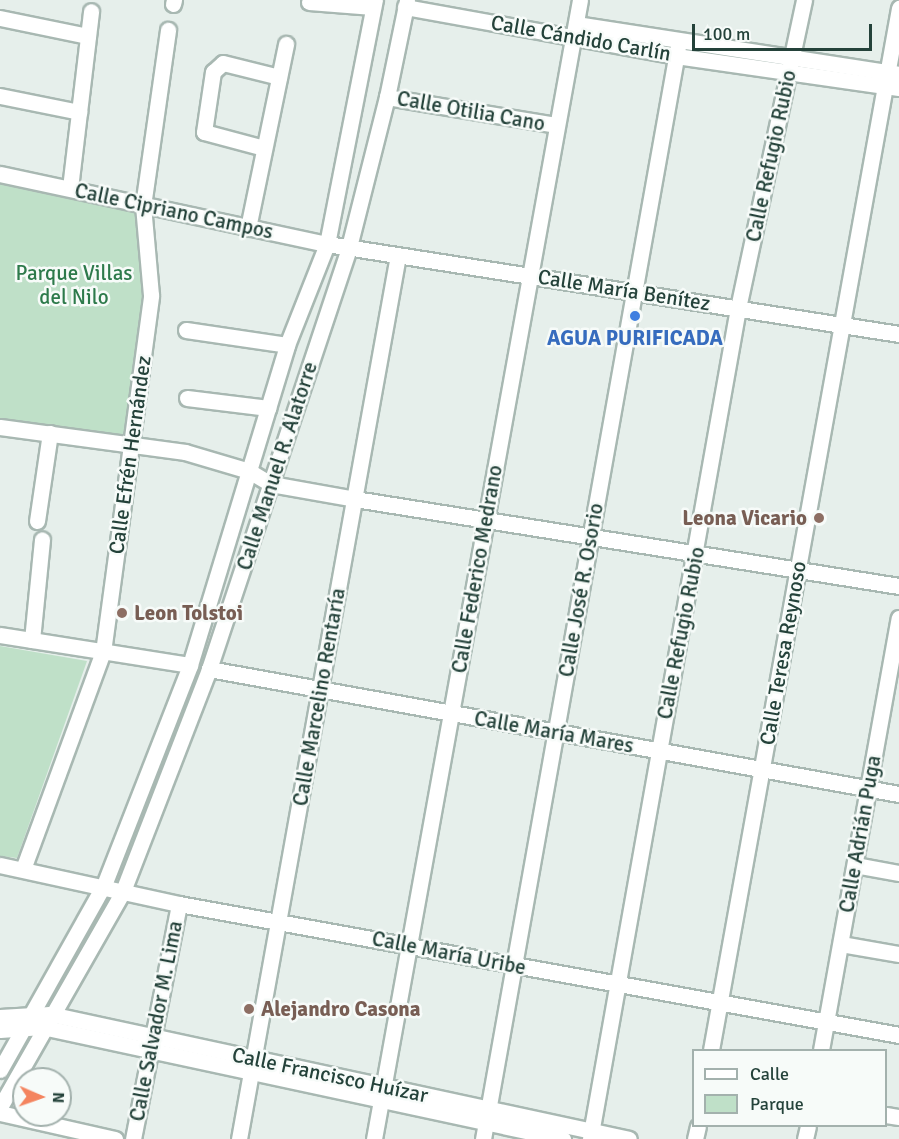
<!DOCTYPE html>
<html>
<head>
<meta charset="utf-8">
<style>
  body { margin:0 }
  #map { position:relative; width:899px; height:1139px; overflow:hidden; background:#e6efeb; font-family:Signika,sans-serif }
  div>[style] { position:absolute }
  .green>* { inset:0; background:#bfe0c8 }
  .roads { filter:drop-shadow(2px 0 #a8b8b2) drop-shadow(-2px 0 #a8b8b2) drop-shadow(0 2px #a8b8b2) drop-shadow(0 -2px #a8b8b2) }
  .minor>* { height:15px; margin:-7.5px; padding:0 7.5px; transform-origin:7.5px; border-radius:7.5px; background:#fff }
  .dots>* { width:16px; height:16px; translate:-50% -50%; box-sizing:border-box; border:3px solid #f7fbf9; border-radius:50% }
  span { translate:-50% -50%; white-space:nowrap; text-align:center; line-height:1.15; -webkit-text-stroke:5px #f7fbf9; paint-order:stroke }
  .street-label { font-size:21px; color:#24423a }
  .park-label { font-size:21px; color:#2d7a4b }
  .shop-label { font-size:21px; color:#366cbe; font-weight:700 }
  .education-label { font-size:21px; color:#785e54; font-weight:700 }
  .right { translate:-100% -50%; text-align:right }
  .left { translate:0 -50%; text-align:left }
  .legend { position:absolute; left:692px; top:1049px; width:195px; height:78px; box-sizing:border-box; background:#f7fbf9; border:2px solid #a3b1ad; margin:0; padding:8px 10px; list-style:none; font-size:18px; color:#24423a }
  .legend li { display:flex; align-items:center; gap:12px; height:30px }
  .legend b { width:30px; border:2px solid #a3b1ad }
  .north { position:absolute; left:12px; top:1067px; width:60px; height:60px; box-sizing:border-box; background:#f7fbf9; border:2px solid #a3b1ad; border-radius:50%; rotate:92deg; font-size:16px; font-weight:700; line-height:24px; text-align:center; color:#24423a }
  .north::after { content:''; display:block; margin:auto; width:21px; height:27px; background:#f4845f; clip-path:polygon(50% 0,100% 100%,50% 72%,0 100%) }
  .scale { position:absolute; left:692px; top:24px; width:180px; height:27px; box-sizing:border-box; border:3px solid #24423a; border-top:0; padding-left:8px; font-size:18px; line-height:21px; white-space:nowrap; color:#24423a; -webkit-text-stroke:4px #f7fbf9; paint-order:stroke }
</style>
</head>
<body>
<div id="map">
  <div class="green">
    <div style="clip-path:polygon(0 181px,139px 210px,151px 283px,130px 440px,0 422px)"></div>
    <div style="clip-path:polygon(0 646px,87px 661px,17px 858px,0 856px)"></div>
  </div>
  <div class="roads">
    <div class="minor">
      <div style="left:309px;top:2px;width:64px;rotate:4.5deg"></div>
      <div style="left:173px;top:4px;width:4px;rotate:-76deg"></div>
      <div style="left:405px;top:7px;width:275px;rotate:10.2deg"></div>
      <div style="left:676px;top:56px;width:225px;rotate:8.2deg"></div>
      <div style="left:0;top:18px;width:90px;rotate:11.6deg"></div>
      <div style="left:576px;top:24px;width:327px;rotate:8.8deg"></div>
      <div style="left:0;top:96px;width:81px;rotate:11.4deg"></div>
      <div style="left:387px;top:97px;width:171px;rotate:9.4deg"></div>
      <div style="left:264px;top:148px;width:62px;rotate:-165.1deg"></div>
      <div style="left:204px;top:132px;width:61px;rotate:-81.5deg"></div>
      <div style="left:213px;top:72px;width:13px;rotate:-42deg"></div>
      <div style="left:223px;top:63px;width:58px;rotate:14deg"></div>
      <div style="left:0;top:174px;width:334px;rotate:12.1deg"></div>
      <div style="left:327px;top:244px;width:579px;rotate:8.94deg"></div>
      <div style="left:70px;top:188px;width:178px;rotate:-83.2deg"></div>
      <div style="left:248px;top:228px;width:188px;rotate:-78.3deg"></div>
      <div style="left:186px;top:330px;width:102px;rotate:8.4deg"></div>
      <div style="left:187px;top:398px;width:82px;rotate:7deg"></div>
      <div style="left:0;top:427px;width:187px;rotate:7.7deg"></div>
      <div style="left:185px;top:452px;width:67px;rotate:16.5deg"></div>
      <div style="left:249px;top:471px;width:26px;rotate:31deg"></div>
      <div style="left:271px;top:484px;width:85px;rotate:10.1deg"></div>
      <div style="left:355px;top:499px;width:551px;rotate:9.09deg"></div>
      <div style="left:37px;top:521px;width:89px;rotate:-81.6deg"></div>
      <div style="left:0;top:635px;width:192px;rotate:9deg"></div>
      <div style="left:32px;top:640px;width:101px;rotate:-84.3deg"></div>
      <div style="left:209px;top:669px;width:701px;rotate:10.27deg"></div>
      <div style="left:0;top:865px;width:183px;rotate:12.3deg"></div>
      <div style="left:179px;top:904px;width:732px;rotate:10.31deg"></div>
      <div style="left:855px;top:865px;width:45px;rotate:10.3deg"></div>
      <div style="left:23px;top:869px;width:231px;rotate:-69.8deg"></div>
      <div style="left:103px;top:652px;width:360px;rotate:-82.3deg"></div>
      <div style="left:151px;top:295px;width:89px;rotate:-95.1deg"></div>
      <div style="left:143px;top:206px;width:178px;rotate:-81.9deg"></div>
      <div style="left:841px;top:944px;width:59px;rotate:9.8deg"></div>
      <div style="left:0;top:1017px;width:50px;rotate:-3.4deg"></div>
      <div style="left:50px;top:1014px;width:592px;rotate:12.18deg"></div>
      <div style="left:0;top:1030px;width:42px;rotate:-4.1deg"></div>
      <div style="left:42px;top:1027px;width:533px;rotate:12.13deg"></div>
      <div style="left:711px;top:1050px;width:1059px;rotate:-79.77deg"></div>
      <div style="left:821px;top:1050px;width:439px;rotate:-79.8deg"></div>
      <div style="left:0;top:1070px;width:212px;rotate:-60.7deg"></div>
      <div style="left:104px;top:885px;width:236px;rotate:-68.6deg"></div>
      <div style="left:190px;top:665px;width:334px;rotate:-73.1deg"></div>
      <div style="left:287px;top:345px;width:109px;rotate:-68.4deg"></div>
      <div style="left:327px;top:244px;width:249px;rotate:-78.9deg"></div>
      <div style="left:0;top:1107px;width:249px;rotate:-60.3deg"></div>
      <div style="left:123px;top:891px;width:238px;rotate:-68.8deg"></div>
      <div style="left:209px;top:669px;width:445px;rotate:-71.6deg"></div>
      <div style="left:349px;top:247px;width:155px;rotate:-75.8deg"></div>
      <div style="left:387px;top:97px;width:99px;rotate:-78.3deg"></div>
      <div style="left:0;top:1113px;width:118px;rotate:12.7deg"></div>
      <div style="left:886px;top:1115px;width:13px;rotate:9deg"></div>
      <div style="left:133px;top:1139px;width:239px;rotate:-78.9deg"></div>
      <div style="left:239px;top:1139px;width:898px;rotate:-79.8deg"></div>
      <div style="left:374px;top:1139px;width:1157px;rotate:-79.75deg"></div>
      <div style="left:483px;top:1139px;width:1115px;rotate:-79.88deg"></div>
      <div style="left:590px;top:1139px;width:844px;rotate:-79.9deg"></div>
      <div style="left:738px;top:308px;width:315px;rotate:-77.9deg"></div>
      <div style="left:695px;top:1139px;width:13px;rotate:-77deg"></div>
      <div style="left:805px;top:1139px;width:13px;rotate:-77deg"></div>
    </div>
  </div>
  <div class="dots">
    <div style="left:635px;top:316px;background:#3f7fe0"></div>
    <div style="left:819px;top:518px;background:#8d6e63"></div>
    <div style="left:122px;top:613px;background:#8d6e63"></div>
    <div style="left:249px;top:1009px;background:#8d6e63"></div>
  </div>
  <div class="street-label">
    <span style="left:581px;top:38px;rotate:10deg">Calle Cándido Carlín</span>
    <span style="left:471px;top:111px;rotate:10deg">Calle Otilia Cano</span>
    <span style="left:771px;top:156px;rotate:-78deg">Calle Refugio Rubio</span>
    <span style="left:174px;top:211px;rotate:12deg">Calle Cipriano Campos</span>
    <span style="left:624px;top:290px;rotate:9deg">Calle María Benítez</span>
    <span style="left:130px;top:455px;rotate:-82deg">Calle Efrén Hernández</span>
    <span style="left:277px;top:466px;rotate:-72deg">Calle Manuel R. Alatorre</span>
    <span style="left:477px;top:569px;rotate:-80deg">Calle Federico Medrano</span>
    <span style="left:581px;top:590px;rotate:-80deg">Calle José R. Osorio</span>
    <span style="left:681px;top:633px;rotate:-79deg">Calle Refugio Rubio</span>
    <span style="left:783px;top:653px;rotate:-80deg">Calle Teresa Reynoso</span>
    <span style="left:319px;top:697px;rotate:-80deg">Calle Marcelino Rentaría</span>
    <span style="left:554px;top:732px;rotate:10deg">Calle María Mares</span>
    <span style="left:860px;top:834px;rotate:-80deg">Calle Adrián Puga</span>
    <span style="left:449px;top:953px;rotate:11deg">Calle María Uribe</span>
    <span style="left:156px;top:1021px;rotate:-79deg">Calle Salvador M. Lima</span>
    <span style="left:330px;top:1075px;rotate:12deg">Calle Francisco Huízar</span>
  </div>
  <div class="park-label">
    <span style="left:74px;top:285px">Parque Villas<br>del Nilo</span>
  </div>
  <div class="shop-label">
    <span style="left:635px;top:338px">AGUA PURIFICADA</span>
  </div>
  <div class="education-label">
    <span class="right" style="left:807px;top:518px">Leona Vicario</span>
    <span class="left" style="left:134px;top:613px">Leon Tolstoi</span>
    <span class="left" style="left:261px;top:1009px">Alejandro Casona</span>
  </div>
  <ul class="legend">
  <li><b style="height:8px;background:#fff"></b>Calle</li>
  <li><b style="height:16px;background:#bfe0c8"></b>Parque</li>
  </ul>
  <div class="north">N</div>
  <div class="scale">100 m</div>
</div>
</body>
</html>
